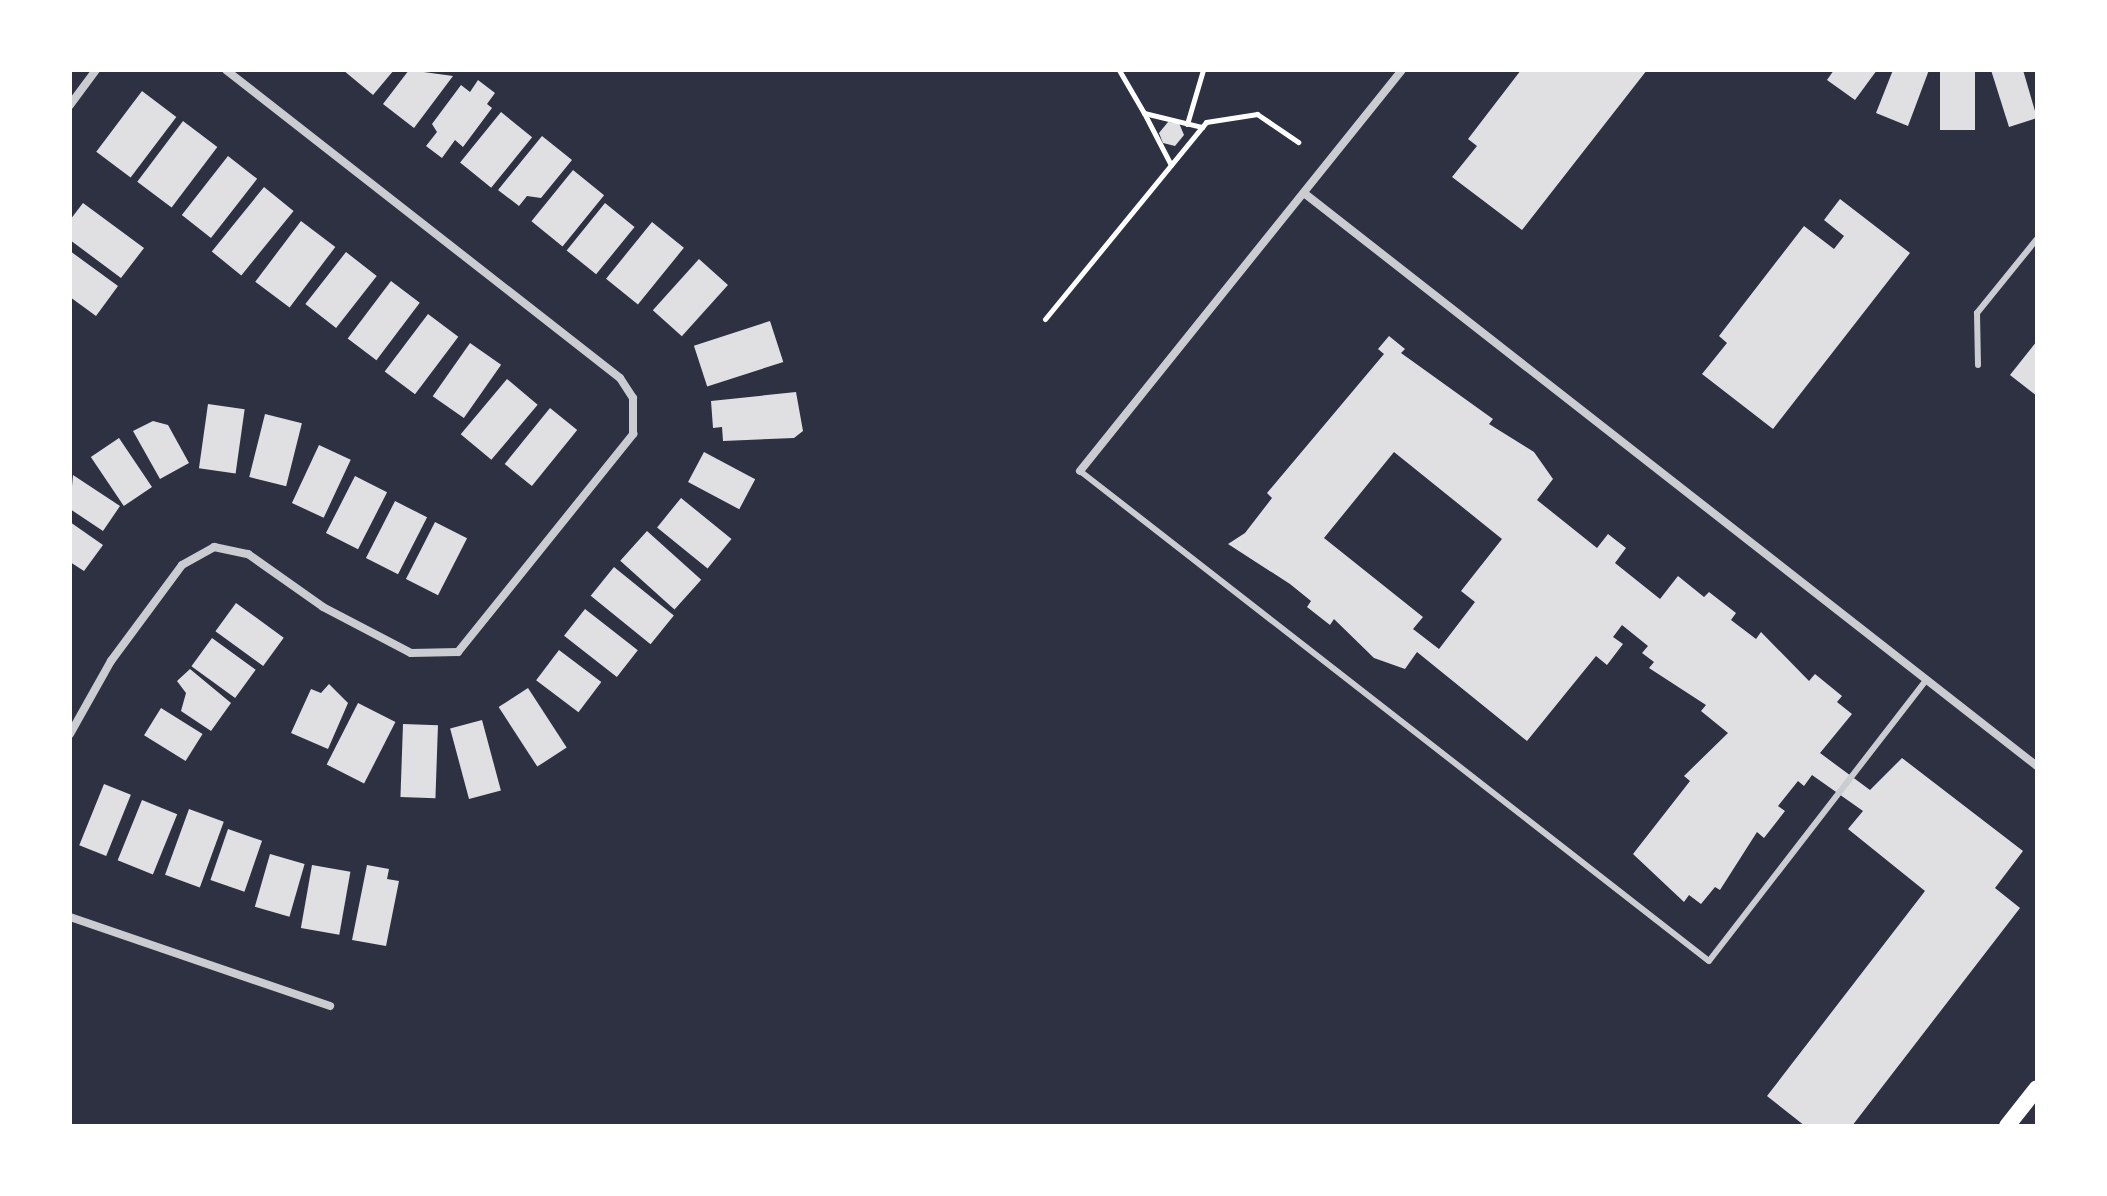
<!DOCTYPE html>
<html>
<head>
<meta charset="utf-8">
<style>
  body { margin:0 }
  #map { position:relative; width:2107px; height:1196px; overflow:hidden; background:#2d3142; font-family:Rubik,sans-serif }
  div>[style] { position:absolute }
  .building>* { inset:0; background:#e0e0e3; transform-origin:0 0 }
  .path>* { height:5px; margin:-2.5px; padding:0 2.5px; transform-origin:2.5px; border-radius:2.5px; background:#fff }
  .service>* { height:6px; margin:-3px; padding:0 3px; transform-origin:3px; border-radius:3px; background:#caccd0 }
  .minor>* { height:8px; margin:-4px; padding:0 4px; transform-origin:4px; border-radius:4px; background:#caccd0 }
  .secondary>* { height:16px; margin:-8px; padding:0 8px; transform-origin:8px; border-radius:8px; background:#fff }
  span { translate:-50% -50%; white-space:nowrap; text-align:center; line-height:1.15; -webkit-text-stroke:8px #fff; paint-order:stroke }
  .frame { position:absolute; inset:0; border:72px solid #fff; pointer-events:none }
</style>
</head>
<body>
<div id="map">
  <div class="building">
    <div style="clip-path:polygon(343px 70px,394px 70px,373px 95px)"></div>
    <div style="clip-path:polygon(409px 70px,453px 76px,414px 128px,383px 104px)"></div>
    <div style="clip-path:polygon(1521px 70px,1647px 70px,1522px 230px,1452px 177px,1477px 146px,1468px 139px)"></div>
    <div style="clip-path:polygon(1834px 70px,1877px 70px,1855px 100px,1827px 80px)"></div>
    <div style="clip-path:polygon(1893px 70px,1929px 70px,1908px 126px,1876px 113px)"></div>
    <div style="left:1940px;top:70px;width:35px;height:60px"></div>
    <div style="clip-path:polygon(1991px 70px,2023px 70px,2037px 118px,2009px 127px)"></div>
    <div style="clip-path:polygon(478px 80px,495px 93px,487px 104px,492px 108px,463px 147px,455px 140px,442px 158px,426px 146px,437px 132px,432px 124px,461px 85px,470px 92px)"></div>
    <div style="left:142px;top:91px;width:43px;height:76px;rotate:37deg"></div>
    <div style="left:501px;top:112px;width:40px;height:65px;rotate:39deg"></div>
    <div style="left:183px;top:121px;width:43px;height:76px;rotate:37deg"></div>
    <div style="clip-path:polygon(1168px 122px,1179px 123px,1184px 135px,1175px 146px,1163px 143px,1159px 133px)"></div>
    <div style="clip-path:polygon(542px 136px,572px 160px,541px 198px,527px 196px,519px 206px,498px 190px)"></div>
    <div style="left:228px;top:156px;width:37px;height:75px;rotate:38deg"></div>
    <div style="left:573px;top:170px;width:40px;height:66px;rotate:39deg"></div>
    <div style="left:264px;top:187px;width:38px;height:83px;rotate:39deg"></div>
    <div style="clip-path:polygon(1840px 199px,1910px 253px,1773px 429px,1702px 374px,1727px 343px,1719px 336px,1804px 226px,1834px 249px,1844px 236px,1824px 220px)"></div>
    <div style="clip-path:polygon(83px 203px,144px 248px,121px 278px,70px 240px,70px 220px)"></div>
    <div style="left:605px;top:203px;width:38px;height:61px;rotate:39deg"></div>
    <div style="left:301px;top:221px;width:43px;height:76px;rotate:37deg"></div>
    <div style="left:652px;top:222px;width:41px;height:73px;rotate:39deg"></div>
    <div style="clip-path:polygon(70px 251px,118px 286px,96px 316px,70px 297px)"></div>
    <div style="left:346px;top:252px;width:39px;height:66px;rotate:38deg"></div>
    <div style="left:699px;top:259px;width:39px;height:69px;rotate:42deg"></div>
    <div style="left:391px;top:281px;width:36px;height:72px;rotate:37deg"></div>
    <div style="left:428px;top:314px;width:38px;height:72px;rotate:37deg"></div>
    <div style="left:770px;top:321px;width:43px;height:80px;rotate:72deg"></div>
    <div style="clip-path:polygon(evenodd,1389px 336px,1405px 349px,1401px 353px,1493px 419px,1489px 424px,1534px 452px,1553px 479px,1537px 500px,1597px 548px,1608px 534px,1626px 548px,1615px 563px,1660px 599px,1678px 576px,1704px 597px,1709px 592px,1736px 613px,1731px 620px,1756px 639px,1761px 632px,1809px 681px,1815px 674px,1842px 696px,1837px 702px,1852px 714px,1820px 753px,1870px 790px,1902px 758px,2023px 851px,1995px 888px,2020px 908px,1852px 1126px,1805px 1126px,1767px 1096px,1925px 891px,1848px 829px,1863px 811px,1812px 775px,1804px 786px,1798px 781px,1778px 806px,1785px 811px,1764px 838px,1757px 832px,1720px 890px,1715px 887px,1701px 904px,1689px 895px,1684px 902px,1633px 854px,1690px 781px,1684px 776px,1728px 733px,1701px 711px,1706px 705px,1649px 668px,1654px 662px,1642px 653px,1648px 646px,1622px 625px,1613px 637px,1623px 644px,1607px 665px,1596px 656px,1527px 741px,1417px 652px,1405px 669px,1374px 658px,1334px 619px,1330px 625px,1307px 607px,1311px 601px,1290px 584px,1228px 544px,1245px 533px,1272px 498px,1267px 493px,1384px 354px,1378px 349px,1389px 336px,1394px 452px,1502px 539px,1461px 591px,1475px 602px,1439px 649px,1413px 629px,1423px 617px,1324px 538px,1394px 452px)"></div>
    <div style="clip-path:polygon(2037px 341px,2037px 396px,2010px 375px)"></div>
    <div style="left:470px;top:343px;width:38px;height:65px;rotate:35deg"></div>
    <div style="left:507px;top:379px;width:40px;height:72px;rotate:40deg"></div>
    <div style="clip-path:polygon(796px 392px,803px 431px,794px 438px,723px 441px,722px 427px,713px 428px,711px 401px)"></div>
    <div style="left:208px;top:404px;width:37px;height:65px;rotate:8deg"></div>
    <div style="left:550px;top:408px;width:35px;height:72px;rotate:39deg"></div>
    <div style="left:265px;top:414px;width:38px;height:65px;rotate:14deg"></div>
    <div style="clip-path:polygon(153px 421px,168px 425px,189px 463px,160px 479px,133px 431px)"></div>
    <div style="left:119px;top:438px;width:59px;height:34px;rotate:56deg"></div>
    <div style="left:319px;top:445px;width:35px;height:64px;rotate:25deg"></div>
    <div style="left:704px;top:452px;width:58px;height:34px;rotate:28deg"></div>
    <div style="clip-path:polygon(73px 475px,120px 506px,103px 531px,70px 509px)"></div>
    <div style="left:355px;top:476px;width:36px;height:64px;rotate:27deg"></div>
    <div style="left:681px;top:498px;width:65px;height:38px;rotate:39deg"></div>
    <div style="left:395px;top:501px;width:36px;height:64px;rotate:27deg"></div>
    <div style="clip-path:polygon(70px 522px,103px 545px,84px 571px,70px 562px)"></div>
    <div style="left:435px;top:522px;width:36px;height:64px;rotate:27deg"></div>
    <div style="left:647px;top:531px;width:73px;height:40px;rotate:42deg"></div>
    <div style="left:614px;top:567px;width:77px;height:37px;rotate:39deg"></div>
    <div style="left:236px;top:603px;width:59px;height:35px;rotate:36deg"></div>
    <div style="left:585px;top:609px;width:67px;height:34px;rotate:38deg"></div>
    <div style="left:212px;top:638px;width:54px;height:35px;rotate:36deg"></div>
    <div style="left:559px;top:650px;width:53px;height:38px;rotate:37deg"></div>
    <div style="clip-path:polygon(190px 669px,231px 703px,211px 731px,181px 711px,186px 693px,177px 681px)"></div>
    <div style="clip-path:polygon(329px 684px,348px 703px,328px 749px,291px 733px,311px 689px,321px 693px)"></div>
    <div style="left:528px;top:688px;width:71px;height:35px;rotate:57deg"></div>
    <div style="left:358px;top:703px;width:42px;height:69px;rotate:27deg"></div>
    <div style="left:161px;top:708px;width:49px;height:32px;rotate:32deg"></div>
    <div style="left:482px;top:720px;width:73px;height:33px;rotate:75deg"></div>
    <div style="left:403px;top:724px;width:35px;height:73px;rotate:2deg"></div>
    <div style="left:104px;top:784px;width:29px;height:66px;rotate:22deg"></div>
    <div style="left:142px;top:800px;width:38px;height:65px;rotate:22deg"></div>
    <div style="left:189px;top:809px;width:37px;height:70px;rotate:20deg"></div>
    <div style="left:228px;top:829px;width:36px;height:54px;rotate:19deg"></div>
    <div style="left:270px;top:854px;width:36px;height:55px;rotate:16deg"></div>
    <div style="left:312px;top:865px;width:39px;height:64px;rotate:10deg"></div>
    <div style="clip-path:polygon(367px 865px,389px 869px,387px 879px,399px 881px,386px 946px,352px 940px)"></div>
  </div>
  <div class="path">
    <div style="left:1119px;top:70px;width:50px;rotate:59.8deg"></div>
    <div style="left:1187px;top:124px;width:56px;rotate:-73.5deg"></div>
    <div style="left:1171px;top:165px;width:59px;rotate:-117.4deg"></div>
    <div style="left:1144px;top:113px;width:60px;rotate:13.6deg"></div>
    <div style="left:1045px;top:319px;width:254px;rotate:-50.7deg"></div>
    <div style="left:1206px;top:122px;width:52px;rotate:-8.9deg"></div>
    <div style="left:1257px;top:114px;width:50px;rotate:34.3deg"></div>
  </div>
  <div class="service">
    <div style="left:1978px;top:365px;width:52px;rotate:-91.1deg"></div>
    <div style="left:1977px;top:313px;width:95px;rotate:-51deg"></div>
    <div style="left:1080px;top:471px;width:797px;rotate:37.92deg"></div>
    <div style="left:1709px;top:961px;width:356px;rotate:-52.3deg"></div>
  </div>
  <div class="minor">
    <div style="left:70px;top:105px;width:44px;rotate:-53.4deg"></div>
    <div style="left:1304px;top:193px;width:930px;rotate:38.02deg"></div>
    <div style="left:1080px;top:471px;width:514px;rotate:-51.24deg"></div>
    <div style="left:70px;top:734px;width:84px;rotate:-60.7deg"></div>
    <div style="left:111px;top:661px;width:119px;rotate:-53.5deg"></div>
    <div style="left:182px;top:565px;width:37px;rotate:-29deg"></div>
    <div style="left:214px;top:547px;width:35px;rotate:12deg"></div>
    <div style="left:248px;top:554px;width:92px;rotate:35.2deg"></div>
    <div style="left:323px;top:607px;width:99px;rotate:27.6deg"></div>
    <div style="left:411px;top:653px;width:47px;rotate:-1.2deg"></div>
    <div style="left:458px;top:652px;width:280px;rotate:-51.2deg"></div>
    <div style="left:633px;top:434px;width:36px;rotate:-90deg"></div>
    <div style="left:633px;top:398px;width:24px;rotate:-123deg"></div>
    <div style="left:620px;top:378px;width:500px;rotate:-141.98deg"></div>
    <div style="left:70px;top:917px;width:275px;rotate:18.9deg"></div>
  </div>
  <div class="secondary">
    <div style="left:2007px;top:1126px;width:48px;rotate:-51.7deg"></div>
  </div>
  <div class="frame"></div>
</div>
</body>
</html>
